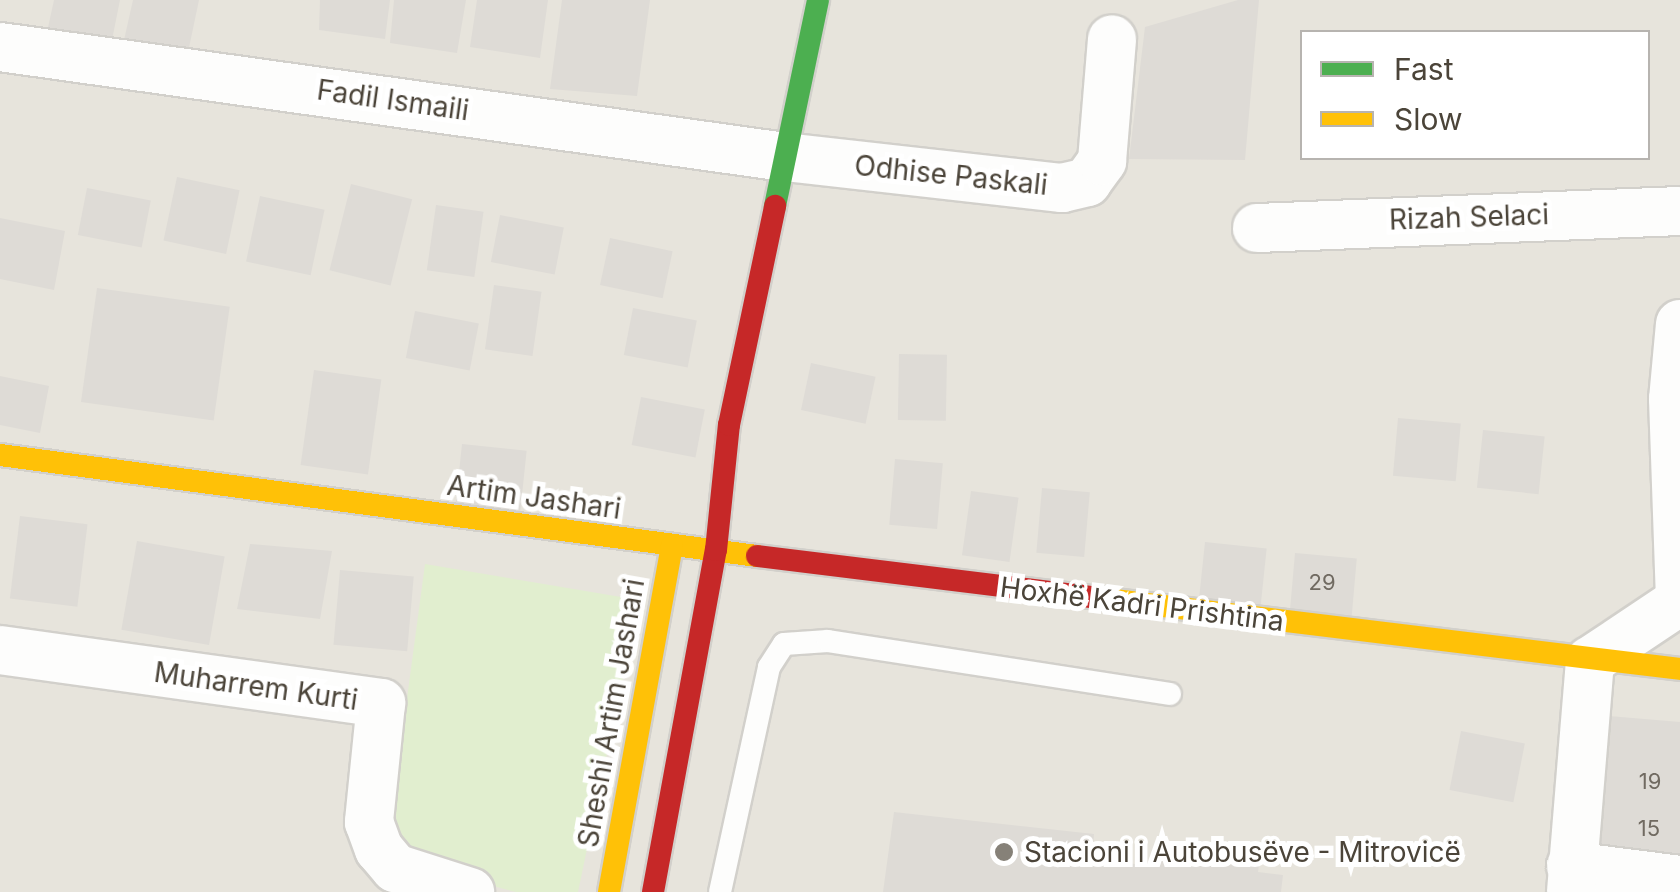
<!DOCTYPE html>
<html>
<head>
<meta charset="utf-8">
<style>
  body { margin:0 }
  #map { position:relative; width:1680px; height:892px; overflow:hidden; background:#f4f2ee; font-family:Inter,sans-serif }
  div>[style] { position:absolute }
  .residential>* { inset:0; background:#e7e4dc }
  .green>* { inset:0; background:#e1eecf }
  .building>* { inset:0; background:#dedbd6; transform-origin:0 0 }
  .roads { filter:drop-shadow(2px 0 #d2d0cb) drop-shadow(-2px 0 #d2d0cb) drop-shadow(0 2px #d2d0cb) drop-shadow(0 -2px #d2d0cb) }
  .lane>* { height:22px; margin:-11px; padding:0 11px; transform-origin:11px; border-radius:11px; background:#fdfdfc }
  .street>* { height:48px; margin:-24px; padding:0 24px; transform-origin:24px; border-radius:24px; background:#fdfdfc }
  .fast>* { height:22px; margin:-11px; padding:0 11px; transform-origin:11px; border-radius:11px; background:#4caf50 }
  .slow>* { height:22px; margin:-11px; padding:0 11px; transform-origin:11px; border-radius:11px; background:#ffc107 }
  .jam>* { height:22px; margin:-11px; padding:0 11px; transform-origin:11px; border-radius:11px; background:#c62828 }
  .dots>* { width:28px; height:28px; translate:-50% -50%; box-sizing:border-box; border:5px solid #fff; border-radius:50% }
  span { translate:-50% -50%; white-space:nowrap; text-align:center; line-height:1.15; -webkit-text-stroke:10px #fff; paint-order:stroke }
  .number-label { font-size:22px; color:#706a61 }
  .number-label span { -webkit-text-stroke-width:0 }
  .street-label { font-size:28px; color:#4b4439 }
  .poi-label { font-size:28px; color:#4b4439 }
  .left { translate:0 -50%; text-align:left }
  .legend { position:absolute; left:1300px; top:30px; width:350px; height:130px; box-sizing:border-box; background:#fff; border:2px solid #b7b4b0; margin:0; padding:12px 18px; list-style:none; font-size:30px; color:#4b4439 }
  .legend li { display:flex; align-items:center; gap:20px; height:50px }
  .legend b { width:50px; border:2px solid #b7b4b0 }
</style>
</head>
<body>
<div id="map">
  <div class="residential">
    <div style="clip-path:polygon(evenodd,0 0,1680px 0,1680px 892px,0 892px,0 0,1302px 32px,1648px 32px,1648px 158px,1302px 158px,1302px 32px)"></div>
  </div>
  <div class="green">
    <div style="clip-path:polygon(425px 564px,639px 600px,578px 892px,516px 892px,413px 865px,389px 833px)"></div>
  </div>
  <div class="building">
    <div style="clip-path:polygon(54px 0,120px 0,111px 45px,47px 32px)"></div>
    <div style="clip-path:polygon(133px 0,199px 0,186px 62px,122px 49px)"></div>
    <div style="clip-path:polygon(320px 0,390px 0,385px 39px,319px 30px)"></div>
    <div style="clip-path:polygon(394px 0,466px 0,457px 53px,390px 43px)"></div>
    <div style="clip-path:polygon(477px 0,548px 0,540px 58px,470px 47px)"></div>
    <div style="clip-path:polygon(562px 0,650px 0,637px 96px,550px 89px)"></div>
    <div style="clip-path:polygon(1238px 0,1259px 0,1245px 160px,1129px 159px,1145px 27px)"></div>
    <div style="left:177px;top:177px;width:64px;height:65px;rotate:12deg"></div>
    <div style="left:351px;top:184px;width:63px;height:89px;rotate:14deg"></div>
    <div style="left:87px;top:188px;width:65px;height:48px;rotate:11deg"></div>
    <div style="left:260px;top:196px;width:66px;height:67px;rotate:12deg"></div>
    <div style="left:436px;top:205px;width:48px;height:66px;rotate:8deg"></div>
    <div style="left:500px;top:215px;width:65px;height:48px;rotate:11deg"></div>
    <div style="clip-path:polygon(0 218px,65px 231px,54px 290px,0 279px)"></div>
    <div style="left:610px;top:238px;width:64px;height:48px;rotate:12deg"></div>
    <div style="left:494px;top:285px;width:48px;height:65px;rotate:8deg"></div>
    <div style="left:97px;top:288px;width:134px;height:115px;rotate:8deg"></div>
    <div style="left:633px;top:308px;width:65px;height:48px;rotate:11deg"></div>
    <div style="left:415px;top:311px;width:65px;height:48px;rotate:11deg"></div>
    <div style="left:899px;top:354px;width:48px;height:66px;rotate:1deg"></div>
    <div style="left:811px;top:363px;width:66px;height:48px;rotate:12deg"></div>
    <div style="left:314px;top:370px;width:68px;height:96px;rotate:8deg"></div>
    <div style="clip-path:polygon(0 376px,49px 386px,40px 433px,0 425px)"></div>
    <div style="left:641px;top:397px;width:65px;height:49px;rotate:11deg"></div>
    <div style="left:1398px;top:418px;width:63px;height:58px;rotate:5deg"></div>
    <div style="left:1483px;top:430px;width:62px;height:58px;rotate:6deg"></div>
    <div style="left:462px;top:444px;width:65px;height:62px;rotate:6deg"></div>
    <div style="left:895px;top:459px;width:48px;height:66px;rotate:5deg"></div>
    <div style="left:1042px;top:488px;width:48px;height:65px;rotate:5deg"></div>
    <div style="left:971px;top:491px;width:48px;height:65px;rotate:8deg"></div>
    <div style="left:20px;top:516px;width:68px;height:83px;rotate:7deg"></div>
    <div style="left:137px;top:541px;width:89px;height:90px;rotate:10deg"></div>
    <div style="left:1205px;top:542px;width:62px;height:58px;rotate:6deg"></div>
    <div style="clip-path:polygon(250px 544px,332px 551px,320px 619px,237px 609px)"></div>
    <div style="left:1295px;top:553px;width:62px;height:57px;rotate:5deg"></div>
    <div style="left:340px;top:570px;width:74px;height:75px;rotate:5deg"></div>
    <div style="clip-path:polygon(1597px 715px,1680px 722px,1680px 892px,1582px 892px)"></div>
    <div style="left:1461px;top:731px;width:65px;height:60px;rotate:11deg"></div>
    <div style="clip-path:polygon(894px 812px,1094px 834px,1092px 858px,1156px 867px,1160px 845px,1260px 858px,1258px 872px,1283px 875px,1281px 892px,883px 892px)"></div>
  </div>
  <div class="roads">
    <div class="lane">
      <div style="left:720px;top:892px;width:230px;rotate:-77.7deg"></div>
      <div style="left:769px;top:667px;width:27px;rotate:-57deg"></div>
      <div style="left:784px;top:644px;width:44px;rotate:-3.9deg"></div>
      <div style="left:828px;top:641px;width:346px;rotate:8.8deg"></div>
    </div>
    <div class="street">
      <div style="left:0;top:47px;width:793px;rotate:7.98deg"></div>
      <div style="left:785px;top:157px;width:279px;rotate:6.4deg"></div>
      <div style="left:1062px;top:188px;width:26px;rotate:-13deg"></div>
      <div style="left:1087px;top:182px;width:26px;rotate:-54deg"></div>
      <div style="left:1102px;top:161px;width:122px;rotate:-85.3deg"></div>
      <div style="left:1257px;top:228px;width:423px;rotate:-2.3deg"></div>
      <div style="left:1680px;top:324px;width:75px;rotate:95.3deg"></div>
      <div style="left:1673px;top:399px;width:198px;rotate:88deg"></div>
      <div style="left:0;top:650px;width:385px;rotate:7.9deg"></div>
      <div style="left:381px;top:703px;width:120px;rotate:95.8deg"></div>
      <div style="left:369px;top:822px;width:29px;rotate:70deg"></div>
      <div style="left:379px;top:849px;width:25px;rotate:50deg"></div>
      <div style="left:395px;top:868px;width:79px;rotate:17.7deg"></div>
      <div style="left:1571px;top:866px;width:110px;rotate:7.3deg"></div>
      <div style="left:1571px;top:892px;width:232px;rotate:-85.3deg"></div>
      <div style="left:1590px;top:661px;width:108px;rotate:-33.7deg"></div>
    </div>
    <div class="fast">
      <div style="left:775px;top:206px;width:210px;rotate:-78.2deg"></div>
    </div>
    <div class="slow">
      <div style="left:0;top:455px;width:764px;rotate:7.6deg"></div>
      <div style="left:1106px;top:599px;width:578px;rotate:6.95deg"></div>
      <div style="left:609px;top:892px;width:352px;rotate:-79.7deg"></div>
    </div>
    <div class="jam">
      <div style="left:757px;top:556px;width:352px;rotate:7deg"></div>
      <div style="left:653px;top:892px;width:348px;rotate:-79.6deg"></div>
      <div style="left:716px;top:550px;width:126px;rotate:-84.1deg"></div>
      <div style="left:729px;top:425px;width:224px;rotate:-78.1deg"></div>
    </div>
  </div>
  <div class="dots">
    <div style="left:1004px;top:852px;background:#868178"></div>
  </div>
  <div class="number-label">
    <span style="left:1322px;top:583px">29</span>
    <span style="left:1650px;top:782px">19</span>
    <span style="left:1649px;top:829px">15</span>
  </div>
  <div class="street-label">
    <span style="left:393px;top:100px;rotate:8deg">Fadil Ismaili</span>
    <span style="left:951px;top:175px;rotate:6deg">Odhise Paskali</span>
    <span style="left:1469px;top:217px;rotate:-2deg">Rizah Selaci</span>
    <span style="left:534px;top:497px;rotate:8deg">Artim Jashari</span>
    <span style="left:1142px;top:604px;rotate:7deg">Hoxhë Kadri Prishtina</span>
    <span style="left:256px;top:686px;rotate:8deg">Muharrem Kurti</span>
    <span style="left:611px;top:713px;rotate:-80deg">Sheshi Artim Jashari</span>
  </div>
  <div class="poi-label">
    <span class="left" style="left:1024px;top:852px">Stacioni i Autobusëve - Mitrovicë</span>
  </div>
  <ul class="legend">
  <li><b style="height:12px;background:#4caf50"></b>Fast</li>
  <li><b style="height:12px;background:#ffc107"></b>Slow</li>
  </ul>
</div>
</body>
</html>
